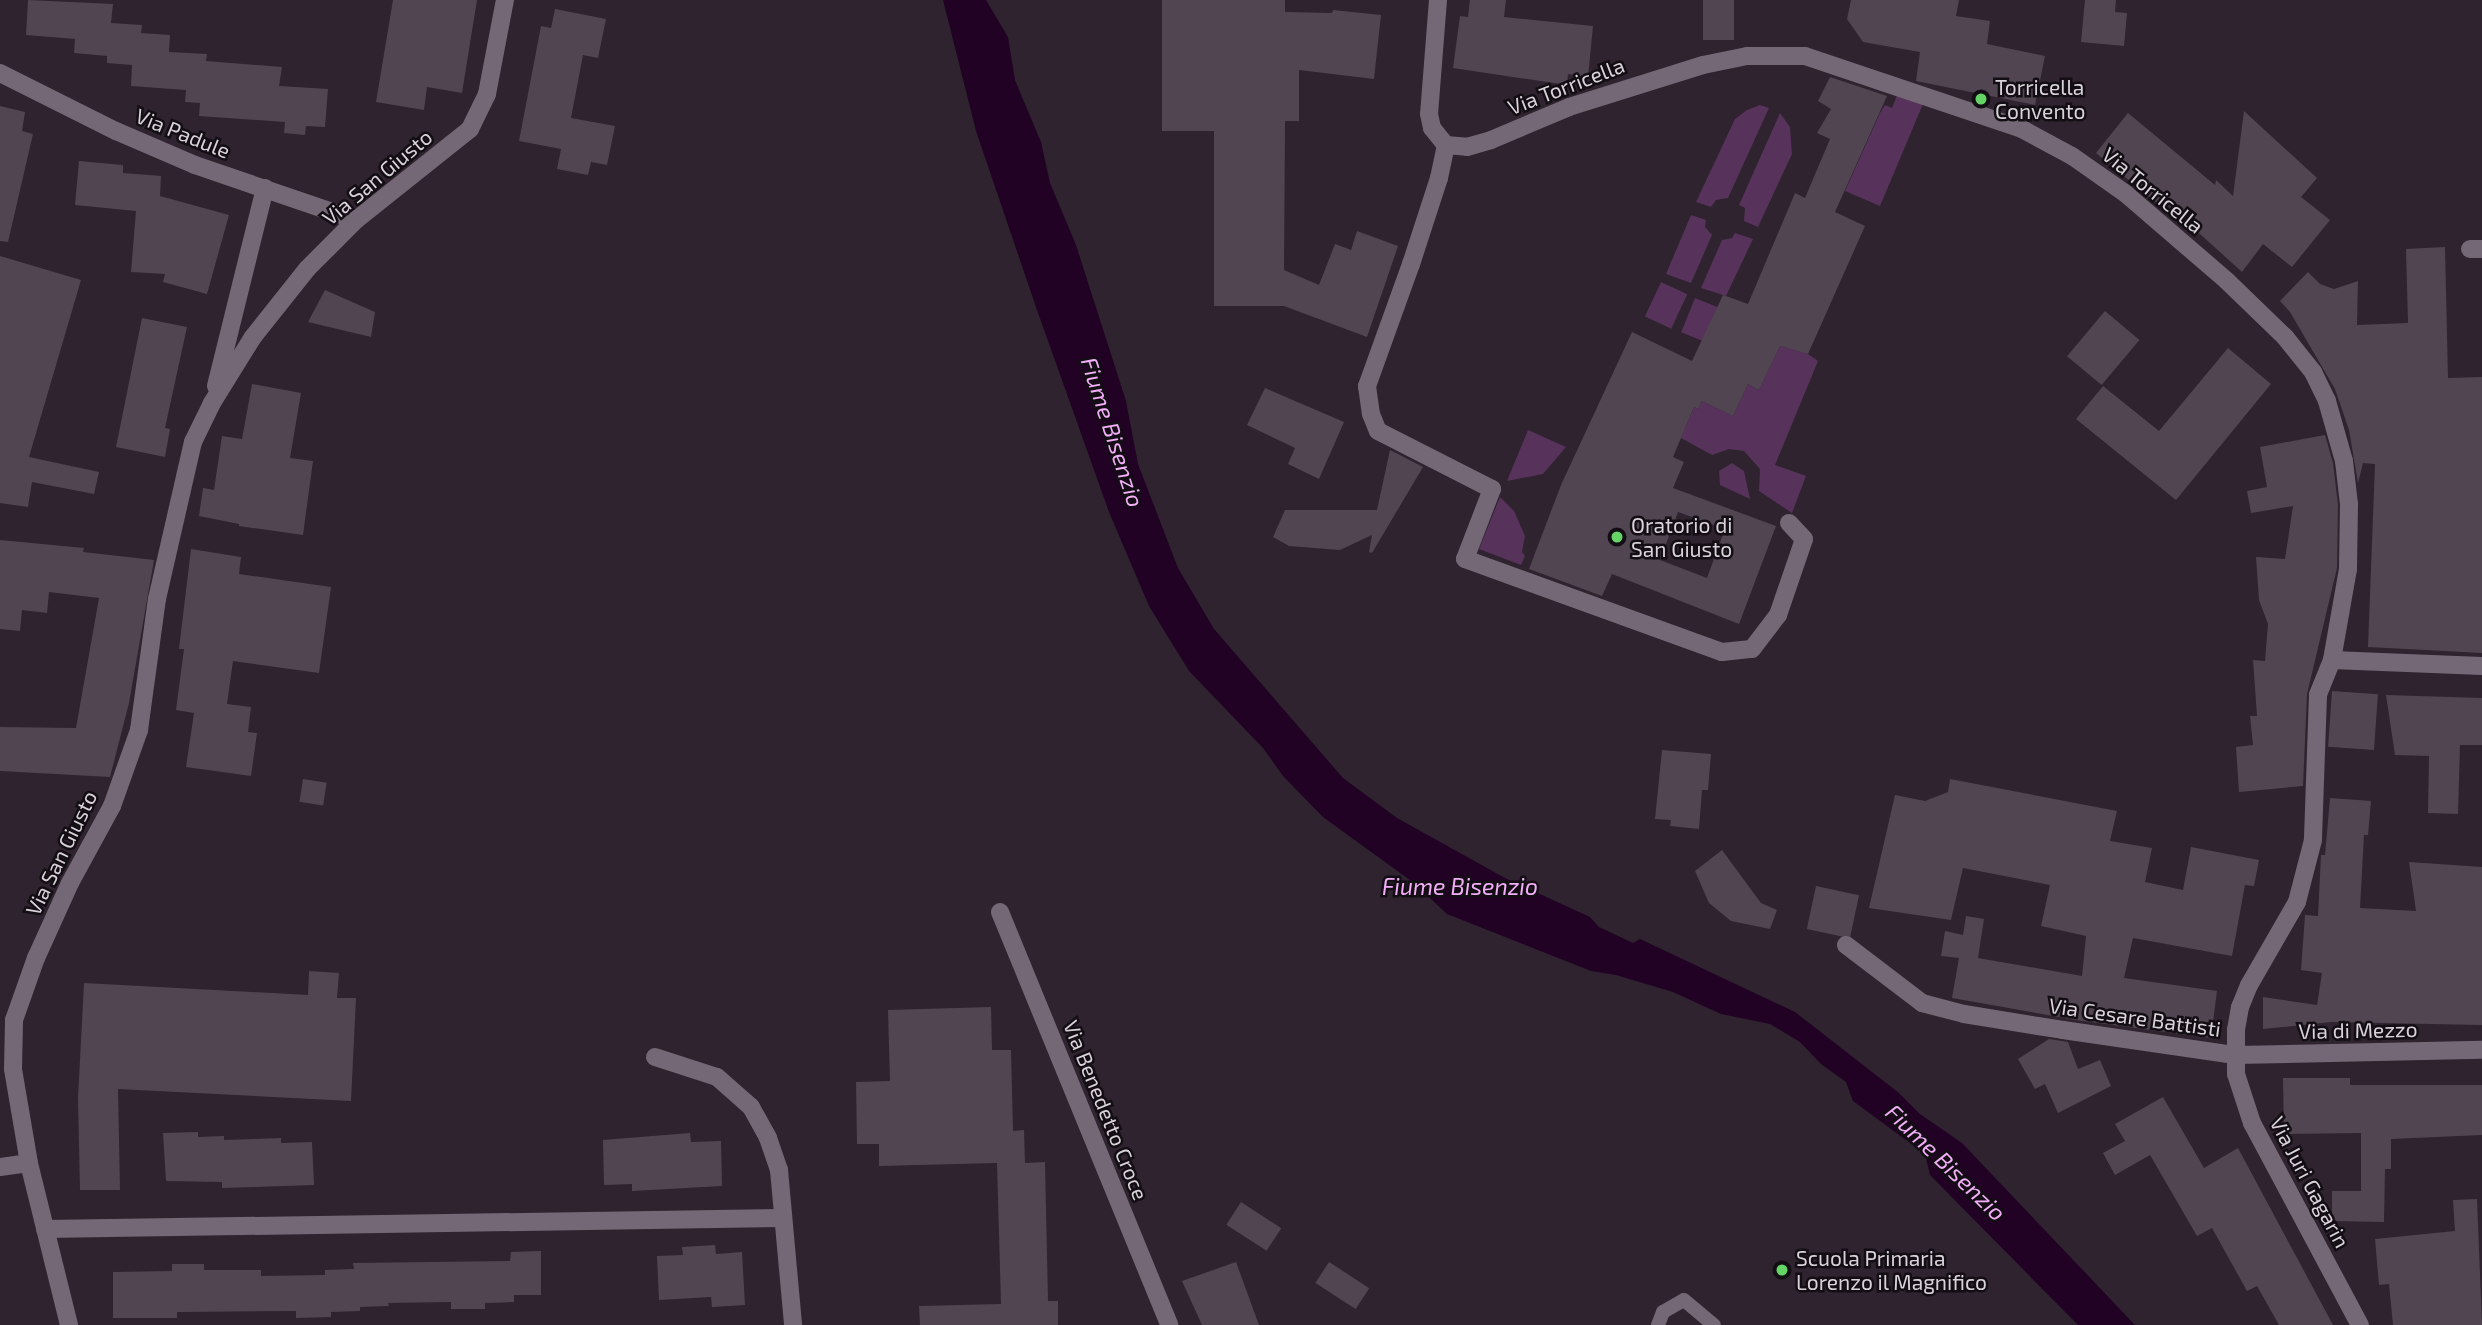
<!DOCTYPE html>
<html>
<head>
<meta charset="utf-8">
<style>
  body { margin:0 }
  #map { position:relative; width:2482px; height:1325px; overflow:hidden; background:#2e232f; font-family:"Exo 2",sans-serif }
  div>[style] { position:absolute }
  .green>* { inset:0; background:#57325a; transform-origin:0 0 }
  .water>* { inset:0; background:#210224 }
  .building>* { inset:0; background:#514552; transform-origin:0 0 }
  .lane>* { height:14px; margin:-7px; padding:0 7px; transform-origin:7px; border-radius:7px; background:#756876 }
  .street>* { height:18px; margin:-9px; padding:0 9px; transform-origin:9px; border-radius:9px; background:#756876 }
  .dots>* { width:19px; height:19px; translate:-50% -50%; box-sizing:border-box; border:4px solid #130e14; border-radius:50% }
  span { translate:-50% -50%; white-space:nowrap; text-align:center; line-height:1.15; -webkit-text-stroke:5px #130e14; paint-order:stroke }
  .street-label { font-size:21px; color:#dad2da }
  .poi-label { font-size:21px; color:#dad2da }
  .left { translate:0 -50%; text-align:left }
  .water-label { font-size:23px; color:#f3adf9; font-style:italic }
</style>
</head>
<body>
<div id="map">
  <div class="green">
    <div style="clip-path:polygon(1898px 93px,1923px 104px,1880px 206px,1845px 191px,1880px 113px,1885px 105px,1892px 108px)"></div>
    <div style="clip-path:polygon(1760px 105px,1769px 108px,1728px 198px,1716px 200px,1711px 207px,1696px 202px,1735px 119px,1747px 110px)"></div>
    <div style="clip-path:polygon(1780px 113px,1790px 127px,1792px 154px,1758px 227px,1744px 221px,1745px 208px,1739px 205px)"></div>
    <div style="clip-path:polygon(1691px 215px,1706px 220px,1705px 227px,1712px 235px,1691px 283px,1666px 274px)"></div>
    <div style="clip-path:polygon(1735px 233px,1753px 239px,1726px 296px,1701px 288px,1722px 240px,1732px 238px)"></div>
    <div style="left:1661px;top:282px;width:29px;height:38px;rotate:25deg"></div>
    <div style="left:1695px;top:298px;width:24px;height:37px;rotate:22deg"></div>
    <div style="clip-path:polygon(1780px 346px,1808px 354px,1818px 361px,1775px 465px,1806px 476px,1792px 513px,1759px 491px,1760px 469px,1744px 451px,1729px 449px,1712px 455px,1681px 438px,1694px 407px,1698px 409px,1702px 401px,1733px 416px,1748px 384px,1759px 390px)"></div>
    <div style="clip-path:polygon(1528px 430px,1566px 447px,1543px 474px,1507px 481px)"></div>
    <div style="clip-path:polygon(1732px 463px,1744px 471px,1750px 499px,1720px 485px,1719px 471px)"></div>
    <div style="clip-path:polygon(1500px 497px,1514px 511px,1525px 536px,1522px 552px,1525px 556px,1521px 565px,1479px 549px)"></div>
  </div>
  <div class="water">
    <div style="clip-path:polygon(943px 0,986px 0,1008px 37px,1015px 80px,1041px 142px,1050px 183px,1076px 245px,1126px 401px,1138px 464px,1178px 568px,1214px 629px,1343px 778px,1397px 818px,1505px 878px,1590px 917px,1599px 927px,1633px 943px,1640px 939px,1795px 1012px,1899px 1093px,1920px 1114px,1962px 1143px,2135px 1325px,2078px 1325px,1930px 1175px,1925px 1154px,1853px 1101px,1846px 1082px,1821px 1064px,1800px 1042px,1770px 1024px,1721px 1014px,1673px 992px,1616px 975px,1591px 971px,1447px 914px,1414px 883px,1323px 817px,1283px 776px,1263px 748px,1189px 671px,1149px 606px,1109px 512px,1037px 310px,976px 131px)"></div>
  </div>
  <div class="building">
    <div style="clip-path:polygon(28px 0,113px 4px,111px 23px,142px 25px,141px 33px,170px 35px,169px 52px,207px 54px,206px 61px,282px 67px,279px 86px,328px 89px,325px 127px,306px 126px,305px 135px,284px 133px,285px 122px,199px 116px,200px 103px,185px 102px,186px 90px,131px 86px,132px 65px,107px 63px,107px 56px,74px 53px,75px 39px,26px 35px)"></div>
    <div style="clip-path:polygon(393px 0,477px 0,462px 93px,427px 87px,424px 110px,376px 102px)"></div>
    <div style="clip-path:polygon(1162px 0,1285px 0,1285px 12px,1332px 13px,1333px 10px,1381px 15px,1374px 79px,1299px 70px,1299px 121px,1285px 121px,1284px 270px,1319px 285px,1335px 244px,1351px 250px,1357px 231px,1398px 246px,1367px 337px,1284px 306px,1214px 306px,1214px 131px,1162px 131px)"></div>
    <div style="clip-path:polygon(1470px 0,1506px 0,1504px 17px,1593px 26px,1588px 77px,1568px 74px,1567px 85px,1453px 68px,1460px 16px,1468px 17px)"></div>
    <div style="left:1703px;top:0;width:31px;height:40px"></div>
    <div style="clip-path:polygon(1851px 0,1959px 0,1956px 16px,1990px 21px,1987px 44px,2045px 56px,2035px 105px,1916px 81px,1920px 52px,1863px 42px,1847px 19px)"></div>
    <div style="clip-path:polygon(2085px 0,2116px 0,2115px 12px,2127px 13px,2124px 46px,2081px 42px)"></div>
    <div style="clip-path:polygon(555px 9px,606px 19px,598px 58px,583px 55px,571px 118px,615px 126px,607px 165px,591px 162px,588px 175px,557px 169px,561px 149px,519px 141px,541px 26px,551px 28px)"></div>
    <div style="clip-path:polygon(evenodd,1830px 77px,1887px 96px,1835px 212px,1865px 226px,1808px 354px,1780px 346px,1759px 390px,1748px 384px,1733px 416px,1702px 401px,1698px 409px,1694px 407px,1673px 457px,1684px 462px,1673px 488px,1776px 526px,1739px 624px,1612px 574px,1602px 596px,1529px 569px,1561px 485px,1632px 332px,1692px 361px,1723px 295px,1748px 304px,1795px 193px,1805px 198px,1830px 139px,1817px 133px,1831px 109px,1818px 101px,1830px 77px,1678px 512px,1725px 529px,1707px 578px,1660px 560px,1678px 512px)"></div>
    <div style="clip-path:polygon(0 106px,25px 112px,22px 131px,33px 134px,8px 242px,0 241px)"></div>
    <div style="clip-path:polygon(2244px 111px,2317px 178px,2301px 197px,2330px 220px,2292px 267px,2263px 244px,2242px 272px,2168px 205px,2164px 209px,2096px 153px,2128px 113px,2215px 185px,2216px 180px,2233px 196px)"></div>
    <div style="clip-path:polygon(79px 161px,123px 165px,123px 173px,161px 176px,160px 196px,229px 215px,207px 294px,163px 282px,165px 274px,131px 272px,136px 211px,75px 205px)"></div>
    <div style="clip-path:polygon(2445px 247px,2448px 378px,2482px 377px,2482px 653px,2368px 647px,2375px 464px,2363px 463px,2358px 483px,2349px 430px,2335px 389px,2290px 312px,2280px 301px,2308px 272px,2320px 284px,2334px 289px,2358px 281px,2357px 325px,2408px 323px,2406px 249px)"></div>
    <div style="clip-path:polygon(0 256px,81px 280px,29px 457px,99px 472px,94px 494px,32px 482px,28px 507px,0 503px)"></div>
    <div style="clip-path:polygon(325px 290px,375px 312px,371px 337px,308px 322px)"></div>
    <div style="left:2105px;top:311px;width:45px;height:59px;rotate:40deg"></div>
    <div style="clip-path:polygon(142px 318px,187px 327px,165px 428px,170px 429px,165px 457px,116px 447px)"></div>
    <div style="clip-path:polygon(2228px 348px,2271px 384px,2176px 500px,2076px 419px,2103px 386px,2159px 431px)"></div>
    <div style="clip-path:polygon(252px 384px,301px 393px,290px 458px,313px 461px,303px 535px,239px 526px,239px 524px,199px 516px,203px 488px,214px 490px,222px 436px,242px 439px)"></div>
    <div style="clip-path:polygon(1265px 388px,1344px 422px,1319px 479px,1288px 464px,1295px 448px,1247px 425px)"></div>
    <div style="clip-path:polygon(2325px 435px,2333px 463px,2338px 505px,2337px 568px,2307px 694px,2303px 786px,2239px 792px,2236px 747px,2253px 745px,2250px 716px,2257px 716px,2253px 660px,2265px 661px,2268px 624px,2259px 600px,2256px 557px,2285px 559px,2293px 506px,2251px 513px,2247px 491px,2267px 487px,2260px 447px)"></div>
    <div style="clip-path:polygon(1390px 450px,1423px 467px,1372px 553px,1369px 552px,1372px 535px,1340px 550px,1289px 546px,1273px 537px,1285px 510px,1377px 510px)"></div>
    <div style="clip-path:polygon(0 540px,84px 548px,83px 552px,154px 560px,129px 703px,110px 777px,0 771px,0 727px,76px 728px,99px 598px,49px 592px,47px 613px,22px 610px,20px 631px,0 629px)"></div>
    <div style="clip-path:polygon(191px 549px,241px 557px,239px 574px,331px 587px,319px 673px,233px 661px,227px 704px,251px 707px,248px 732px,257px 733px,251px 776px,186px 767px,194px 713px,176px 710px,184px 649px,179px 649px)"></div>
    <div style="left:2332px;top:691px;width:46px;height:56px;rotate:4deg"></div>
    <div style="clip-path:polygon(2386px 695px,2482px 698px,2482px 745px,2460px 745px,2458px 814px,2428px 813px,2429px 756px,2395px 755px)"></div>
    <div style="clip-path:polygon(1662px 750px,1711px 754px,1708px 790px,1702px 790px,1699px 829px,1670px 826px,1671px 820px,1655px 819px)"></div>
    <div style="left:303px;top:779px;width:24px;height:23px;rotate:9deg"></div>
    <div style="clip-path:polygon(1950px 779px,2117px 811px,2110px 841px,2152px 848px,2145px 882px,2183px 890px,2191px 847px,2259px 860px,2254px 886px,2245px 885px,2232px 956px,2133px 938px,2124px 978px,2217px 991px,2211px 1038px,2076px 1020px,1952px 998px,1959px 958px,1941px 956px,1945px 931px,1963px 935px,1966px 916px,1984px 919px,1978px 958px,2082px 976px,2086px 936px,2041px 926px,2050px 885px,1963px 868px,1951px 920px,1869px 908px,1895px 795px,1925px 801px,1948px 792px)"></div>
    <div style="clip-path:polygon(2330px 798px,2371px 801px,2368px 835px,2364px 835px,2360px 908px,2416px 911px,2409px 862px,2482px 867px,2482px 1025px,2331px 1022px,2263px 1029px,2263px 997px,2317px 1005px,2322px 973px,2301px 970px,2305px 915px,2318px 916px,2321px 855px,2325px 855px)"></div>
    <div style="clip-path:polygon(1722px 850px,1761px 903px,1777px 910px,1770px 929px,1731px 921px,1709px 903px,1695px 871px)"></div>
    <div style="left:1816px;top:886px;width:44px;height:44px;rotate:12deg"></div>
    <div style="clip-path:polygon(309px 971px,339px 973px,337px 998px,356px 998px,351px 1101px,118px 1089px,120px 1190px,80px 1190px,78px 1098px,84px 983px,308px 995px)"></div>
    <div style="clip-path:polygon(991px 1007px,992px 1050px,1011px 1050px,1013px 1131px,1024px 1130px,1025px 1163px,1045px 1162px,1048px 1301px,1058px 1301px,1058px 1325px,920px 1325px,919px 1306px,1001px 1304px,997px 1163px,879px 1166px,879px 1144px,857px 1144px,856px 1082px,890px 1081px,888px 1010px)"></div>
    <div style="clip-path:polygon(2049px 1039px,2068px 1042px,2078px 1069px,2100px 1060px,2111px 1086px,2058px 1113px,2045px 1084px,2035px 1089px,2018px 1059px)"></div>
    <div style="clip-path:polygon(2283px 1078px,2350px 1078px,2350px 1085px,2482px 1085px,2482px 1135px,2391px 1139px,2391px 1169px,2385px 1169px,2384px 1222px,2332px 1221px,2332px 1191px,2361px 1191px,2361px 1133px,2284px 1134px)"></div>
    <div style="clip-path:polygon(2163px 1097px,2204px 1168px,2238px 1148px,2333px 1325px,2279px 1325px,2257px 1286px,2247px 1291px,2212px 1228px,2197px 1236px,2150px 1155px,2115px 1175px,2103px 1153px,2125px 1141px,2115px 1124px)"></div>
    <div style="clip-path:polygon(198px 1132px,198px 1137px,224px 1136px,224px 1140px,281px 1138px,281px 1143px,312px 1142px,314px 1185px,222px 1188px,222px 1182px,166px 1181px,163px 1133px)"></div>
    <div style="clip-path:polygon(690px 1133px,691px 1142px,721px 1141px,722px 1186px,632px 1191px,632px 1184px,604px 1185px,603px 1140px)"></div>
    <div style="clip-path:polygon(2477px 1199px,2482px 1325px,2393px 1325px,2389px 1284px,2379px 1285px,2375px 1239px,2455px 1231px,2453px 1200px)"></div>
    <div style="left:1241px;top:1202px;width:48px;height:27px;rotate:33deg"></div>
    <div style="clip-path:polygon(715px 1245px,716px 1254px,742px 1252px,745px 1305px,712px 1307px,711px 1297px,659px 1300px,657px 1256px,683px 1255px,682px 1247px)"></div>
    <div style="clip-path:polygon(541px 1251px,541px 1295px,514px 1295px,514px 1302px,485px 1303px,485px 1309px,451px 1309px,451px 1302px,388px 1303px,389px 1306px,360px 1307px,360px 1311px,331px 1312px,331px 1317px,296px 1318px,296px 1311px,177px 1312px,177px 1318px,113px 1318px,113px 1272px,172px 1271px,172px 1264px,204px 1264px,204px 1270px,261px 1270px,261px 1276px,325px 1275px,325px 1270px,354px 1269px,353px 1263px,510px 1261px,511px 1252px)"></div>
    <div style="clip-path:polygon(1236px 1262px,1259px 1325px,1202px 1325px,1182px 1281px)"></div>
    <div style="left:1329px;top:1262px;width:48px;height:25px;rotate:33deg"></div>
  </div>
  <div class="lane">
    <div style="left:1658px;top:1325px;width:14px;rotate:-69deg"></div>
    <div style="left:1663px;top:1312px;width:24px;rotate:-30deg"></div>
    <div style="left:1684px;top:1300px;width:39px;rotate:40deg"></div>
  </div>
  <div class="street">
    <div style="left:1438px;top:0;width:114px;rotate:94.5deg"></div>
    <div style="left:1429px;top:114px;width:14px;rotate:78deg"></div>
    <div style="left:1432px;top:128px;width:22px;rotate:51deg"></div>
    <div style="left:1446px;top:145px;width:21px;rotate:5deg"></div>
    <div style="left:1467px;top:147px;width:25px;rotate:-16deg"></div>
    <div style="left:1491px;top:140px;width:85px;rotate:-22.9deg"></div>
    <div style="left:1569px;top:107px;width:140px;rotate:-17.4deg"></div>
    <div style="left:1703px;top:65px;width:45px;rotate:-11.6deg"></div>
    <div style="left:1747px;top:56px;width:58px"></div>
    <div style="left:1805px;top:56px;width:229px;rotate:18.6deg"></div>
    <div style="left:2022px;top:129px;width:57px;rotate:28.4deg"></div>
    <div style="left:2072px;top:156px;width:66px;rotate:35.1deg"></div>
    <div style="left:2126px;top:194px;width:133px;rotate:40.7deg"></div>
    <div style="left:2227px;top:281px;width:81px;rotate:44deg"></div>
    <div style="left:2285px;top:337px;width:45px;rotate:51.3deg"></div>
    <div style="left:2313px;top:372px;width:32px;rotate:64deg"></div>
    <div style="left:2327px;top:401px;width:62px;rotate:74.2deg"></div>
    <div style="left:2344px;top:461px;width:43px;rotate:83.4deg"></div>
    <div style="left:2349px;top:504px;width:65px;rotate:90.9deg"></div>
    <div style="left:2348px;top:569px;width:92px;rotate:100deg"></div>
    <div style="left:2332px;top:660px;width:38px;rotate:112deg"></div>
    <div style="left:2318px;top:695px;width:145px;rotate:92deg"></div>
    <div style="left:2313px;top:840px;width:64px;rotate:104.5deg"></div>
    <div style="left:2297px;top:902px;width:96px;rotate:120deg"></div>
    <div style="left:2249px;top:985px;width:24px;rotate:112deg"></div>
    <div style="left:2240px;top:1007px;width:23px;rotate:100deg"></div>
    <div style="left:2236px;top:1030px;width:44px;rotate:90deg"></div>
    <div style="left:2236px;top:1074px;width:52px;rotate:71.9deg"></div>
    <div style="left:2252px;top:1123px;width:229px;rotate:61.9deg"></div>
    <div style="left:0;top:73px;width:130px;rotate:26.6deg"></div>
    <div style="left:116px;top:131px;width:86px;rotate:23.3deg"></div>
    <div style="left:195px;top:165px;width:170px;rotate:18.9deg"></div>
    <div style="left:1446px;top:145px;width:34px;rotate:102deg"></div>
    <div style="left:1439px;top:178px;width:90px;rotate:108deg"></div>
    <div style="left:1411px;top:264px;width:130px;rotate:109.8deg"></div>
    <div style="left:1367px;top:386px;width:28px;rotate:82deg"></div>
    <div style="left:1371px;top:414px;width:18px;rotate:68deg"></div>
    <div style="left:1378px;top:431px;width:128px;rotate:27deg"></div>
    <div style="left:1492px;top:489px;width:75px;rotate:111.1deg"></div>
    <div style="left:1465px;top:559px;width:273px;rotate:19.9deg"></div>
    <div style="left:1722px;top:652px;width:30px;rotate:-6deg"></div>
    <div style="left:1752px;top:649px;width:43px;rotate:-52.6deg"></div>
    <div style="left:1778px;top:615px;width:80px;rotate:-71.1deg"></div>
    <div style="left:1804px;top:539px;width:22px;rotate:-133deg"></div>
    <div style="left:2470px;top:249px;width:12px"></div>
    <div style="left:216px;top:386px;width:204px;rotate:-76.1deg"></div>
    <div style="left:2332px;top:660px;width:150px;rotate:2.3deg"></div>
    <div style="left:1000px;top:912px;width:446px;rotate:67.7deg"></div>
    <div style="left:1846px;top:945px;width:96px;rotate:37.3deg"></div>
    <div style="left:1922px;top:1003px;width:43px;rotate:14.7deg"></div>
    <div style="left:1964px;top:1014px;width:100px;rotate:9.2deg"></div>
    <div style="left:2063px;top:1030px;width:174px;rotate:8.3deg"></div>
    <div style="left:2235px;top:1055px;width:247px;rotate:-1.2deg"></div>
    <div style="left:655px;top:1057px;width:65px;rotate:17.9deg"></div>
    <div style="left:717px;top:1077px;width:45px;rotate:41.4deg"></div>
    <div style="left:751px;top:1107px;width:35px;rotate:61deg"></div>
    <div style="left:768px;top:1138px;width:34px;rotate:71deg"></div>
    <div style="left:779px;top:1170px;width:156px;rotate:84.8deg"></div>
    <div style="left:0;top:1167px;width:29px;rotate:-8deg"></div>
    <div style="left:45px;top:1229px;width:738px;rotate:-0.85deg"></div>
    <div style="left:69px;top:1325px;width:167px;rotate:-103.9deg"></div>
    <div style="left:29px;top:1163px;width:95px;rotate:-99.7deg"></div>
    <div style="left:13px;top:1069px;width:49px;rotate:-88.8deg"></div>
    <div style="left:14px;top:1020px;width:66px;rotate:-70.5deg"></div>
    <div style="left:36px;top:958px;width:82px;rotate:-65.6deg"></div>
    <div style="left:70px;top:883px;width:88px;rotate:-61.4deg"></div>
    <div style="left:112px;top:806px;width:81px;rotate:-70.4deg"></div>
    <div style="left:139px;top:730px;width:132px;rotate:-82.2deg"></div>
    <div style="left:157px;top:599px;width:161px;rotate:-77.1deg"></div>
    <div style="left:193px;top:442px;width:43px;rotate:-64deg"></div>
    <div style="left:212px;top:403px;width:78px;rotate:-58.2deg"></div>
    <div style="left:253px;top:337px;width:87px;rotate:-51.5deg"></div>
    <div style="left:307px;top:269px;width:69px;rotate:-45deg"></div>
    <div style="left:356px;top:220px;width:146px;rotate:-38.6deg"></div>
    <div style="left:470px;top:129px;width:39px;rotate:-64deg"></div>
    <div style="left:487px;top:94px;width:96px;rotate:-79.2deg"></div>
  </div>
  <div class="dots">
    <div style="left:1981px;top:99px;background:#65d467"></div>
    <div style="left:1617px;top:537px;background:#65d467"></div>
    <div style="left:1782px;top:1270px;background:#65d467"></div>
  </div>
  <div class="street-label">
    <span style="left:1566px;top:86px;rotate:-21deg">Via Torricella</span>
    <span style="left:183px;top:133px;rotate:22deg">Via Padule</span>
    <span style="left:377px;top:177px;rotate:-40deg">Via San Giusto</span>
    <span style="left:2153px;top:190px;rotate:39deg">Via Torricella</span>
    <span style="left:61px;top:853px;rotate:-64deg">Via San Giusto</span>
    <span style="left:2135px;top:1017px;rotate:8deg">Via Cesare Battisti</span>
    <span style="left:2358px;top:1030px;rotate:-1deg">Via di Mezzo</span>
    <span style="left:1106px;top:1110px;rotate:68deg">Via Benedetto Croce</span>
    <span style="left:2310px;top:1182px;rotate:62deg">Via Juri Gagarin</span>
  </div>
  <div class="poi-label">
    <span class="left" style="left:1995px;top:99px">Torricella<br>Convento</span>
    <span class="left" style="left:1631px;top:537px">Oratorio di<br>San Giusto</span>
    <span class="left" style="left:1796px;top:1270px">Scuola Primaria<br>Lorenzo il Magnifico</span>
  </div>
  <div class="water-label">
    <span style="left:1113px;top:432px;rotate:72deg">Fiume Bisenzio</span>
    <span style="left:1460px;top:886px">Fiume Bisenzio</span>
    <span style="left:1946px;top:1162px;rotate:44deg">Fiume Bisenzio</span>
  </div>
</div>
</body>
</html>
